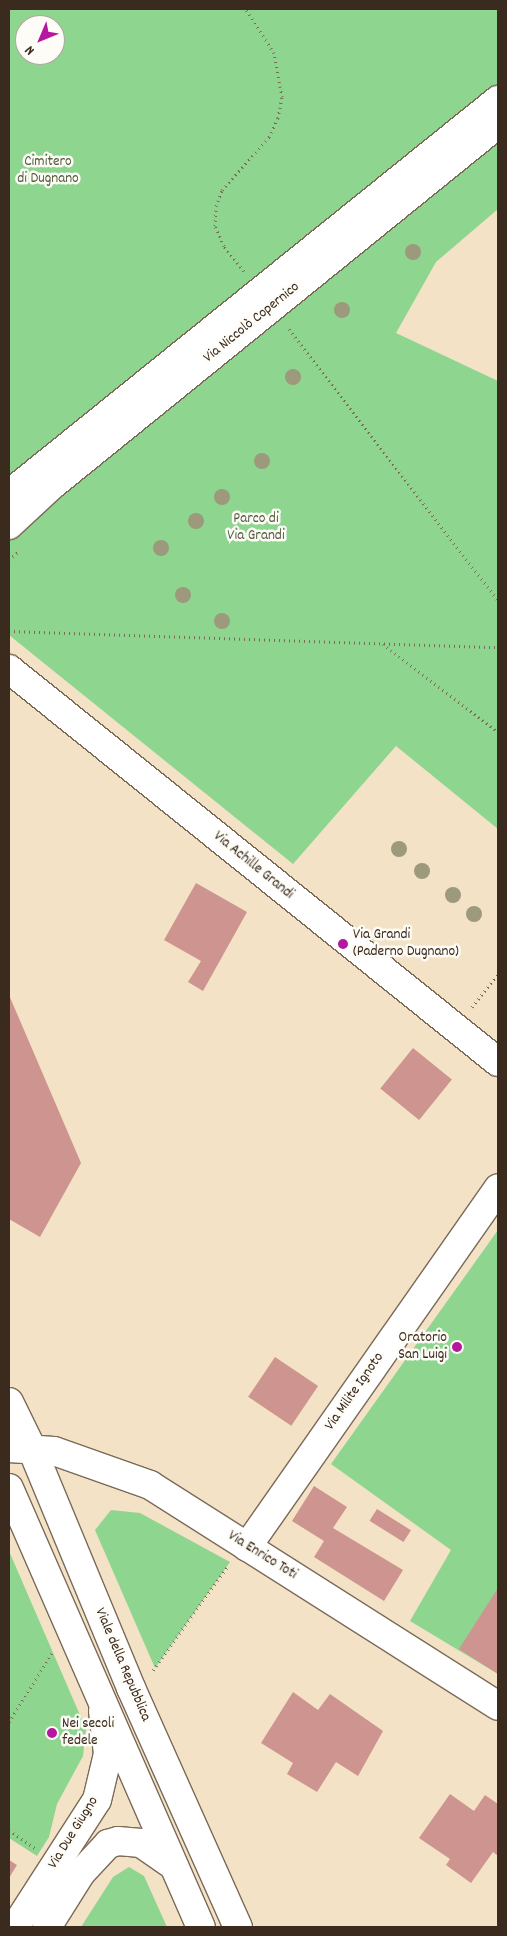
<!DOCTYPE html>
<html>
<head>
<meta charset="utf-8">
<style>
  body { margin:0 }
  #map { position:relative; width:507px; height:1936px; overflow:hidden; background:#f3e2c5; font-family:Dekko,sans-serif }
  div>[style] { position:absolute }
  .green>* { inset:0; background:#8ed590 }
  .building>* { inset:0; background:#ce948f; transform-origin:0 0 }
  .path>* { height:3px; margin-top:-1.5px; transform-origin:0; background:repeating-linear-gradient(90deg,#7b6a58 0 1px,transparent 0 5px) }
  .roads { filter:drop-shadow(1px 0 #7b6a58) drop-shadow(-1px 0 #7b6a58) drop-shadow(0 1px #7b6a58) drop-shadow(0 -1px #7b6a58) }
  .minor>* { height:28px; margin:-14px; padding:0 14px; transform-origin:14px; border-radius:14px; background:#fff }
  .tertiary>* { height:28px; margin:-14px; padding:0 14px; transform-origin:14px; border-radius:14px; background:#fff }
  .secondary>* { height:28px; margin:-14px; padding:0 14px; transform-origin:14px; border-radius:14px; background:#fff }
  .trees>* { width:16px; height:16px; margin:-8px; border-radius:50%; background:#9c997c }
  .dots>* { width:14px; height:14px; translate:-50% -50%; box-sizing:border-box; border:2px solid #fdfcf7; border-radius:50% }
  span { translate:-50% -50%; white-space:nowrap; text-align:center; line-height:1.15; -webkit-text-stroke:5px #fdfcf7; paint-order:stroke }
  .park-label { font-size:15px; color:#545d40 }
  .street-label { font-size:15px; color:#3b2a1e }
  .poi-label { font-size:15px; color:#3b2a1e }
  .left { translate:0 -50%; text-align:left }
  .right { translate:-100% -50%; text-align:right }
  .frame { position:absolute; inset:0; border:10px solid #3b2a1e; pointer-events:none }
  .north { position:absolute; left:15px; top:15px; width:50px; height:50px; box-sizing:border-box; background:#fdfcf7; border:1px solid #afa8a0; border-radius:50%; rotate:225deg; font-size:14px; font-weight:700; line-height:20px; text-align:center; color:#3b2a1e }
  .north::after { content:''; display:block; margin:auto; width:18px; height:22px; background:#b5179e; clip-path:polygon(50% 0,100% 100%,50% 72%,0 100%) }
</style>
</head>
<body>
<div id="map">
  <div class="green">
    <div style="clip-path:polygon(evenodd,9px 9px,498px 9px,498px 209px,436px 262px,396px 333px,498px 381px,498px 829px,396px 746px,293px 864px,9px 635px,9px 9px,25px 25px,55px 25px,55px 55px,25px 55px,25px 25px)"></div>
    <div style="clip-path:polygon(498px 1230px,498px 1674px,410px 1621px,451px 1550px,331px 1464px)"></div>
    <div style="clip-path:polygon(111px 1510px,140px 1513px,230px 1562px,155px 1668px,95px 1530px)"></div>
    <div style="clip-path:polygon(9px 1551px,86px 1729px,83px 1756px,57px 1804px,49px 1837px,37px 1856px,9px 1838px)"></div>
    <div style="clip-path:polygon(129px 1867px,144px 1876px,167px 1927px,81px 1927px,113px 1877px)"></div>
  </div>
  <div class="building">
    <div style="clip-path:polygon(196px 883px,247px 912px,203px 991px,188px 982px,201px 961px,164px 940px)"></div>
    <div style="clip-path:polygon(9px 995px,81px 1163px,40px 1237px,9px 1219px)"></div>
    <div style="left:413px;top:1048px;width:50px;height:52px;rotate:39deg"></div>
    <div style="left:275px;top:1357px;width:52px;height:48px;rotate:34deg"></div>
    <div style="clip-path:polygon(314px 1486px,347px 1507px,333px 1528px,403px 1570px,384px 1601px,314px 1557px,324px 1541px,292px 1521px)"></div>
    <div style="left:377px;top:1509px;width:40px;height:14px;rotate:32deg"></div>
    <div style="clip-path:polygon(498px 1588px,498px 1674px,459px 1649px)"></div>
    <div style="clip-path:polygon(293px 1692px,318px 1710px,330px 1694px,383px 1731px,358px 1776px,336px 1762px,317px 1792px,287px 1774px,293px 1763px,261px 1743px)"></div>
    <div style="clip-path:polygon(450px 1794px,474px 1811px,485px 1795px,498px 1804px,498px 1856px,493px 1852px,471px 1883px,446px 1865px,450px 1859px,419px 1838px)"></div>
    <div style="clip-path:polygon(9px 1860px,17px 1865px,9px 1878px)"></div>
  </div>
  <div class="path">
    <div style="left:244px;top:271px;width:32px;rotate:-129deg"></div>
    <div style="left:224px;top:246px;width:22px;rotate:-114deg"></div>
    <div style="left:215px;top:226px;width:20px;rotate:-87deg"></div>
    <div style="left:216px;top:206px;width:17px;rotate:-69deg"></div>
    <div style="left:222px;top:190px;width:71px;rotate:-48.4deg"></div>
    <div style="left:269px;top:137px;width:21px;rotate:-65deg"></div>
    <div style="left:278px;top:118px;width:21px;rotate:-79deg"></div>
    <div style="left:282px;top:97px;width:45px;rotate:-100.3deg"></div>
    <div style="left:274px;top:53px;width:52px;rotate:-122.5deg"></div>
    <div style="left:289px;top:329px;width:342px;rotate:52.4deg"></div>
    <div style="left:9px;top:560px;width:12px;rotate:-42deg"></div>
    <div style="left:9px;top:631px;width:489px;rotate:1.9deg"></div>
    <div style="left:383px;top:644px;width:145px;rotate:37.4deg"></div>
    <div style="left:472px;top:1007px;width:42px;rotate:-51.8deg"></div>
    <div style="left:153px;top:1670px;width:128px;rotate:-54.2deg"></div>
    <div style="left:9px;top:1722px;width:81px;rotate:-58.1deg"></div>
    <div style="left:9px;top:1830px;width:32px;rotate:35deg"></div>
  </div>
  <div class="roads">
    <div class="minor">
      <div style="left:9px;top:669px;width:627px;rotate:38.79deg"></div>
      <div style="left:9px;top:1448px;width:45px;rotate:3.8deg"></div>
      <div style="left:54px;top:1451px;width:102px;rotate:19.5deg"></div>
      <div style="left:150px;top:1485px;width:412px;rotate:32.4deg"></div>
      <div style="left:247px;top:1547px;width:438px;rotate:-55deg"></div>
      <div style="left:15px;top:1927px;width:151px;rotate:-57.2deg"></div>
      <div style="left:97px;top:1800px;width:47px;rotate:-76.6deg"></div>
      <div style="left:108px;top:1754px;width:43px;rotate:-96.6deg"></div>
      <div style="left:47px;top:1927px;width:64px;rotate:-57.8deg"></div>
      <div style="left:81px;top:1873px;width:40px;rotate:-47deg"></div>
      <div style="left:108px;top:1844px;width:10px;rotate:-17deg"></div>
      <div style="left:118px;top:1841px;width:23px;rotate:5deg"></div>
      <div style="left:141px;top:1843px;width:40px;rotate:34.9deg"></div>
    </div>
    <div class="tertiary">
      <div style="left:9px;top:494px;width:628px;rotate:-38.86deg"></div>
      <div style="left:9px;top:525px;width:57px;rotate:-42.9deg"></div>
      <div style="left:51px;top:486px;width:575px;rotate:-39deg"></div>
    </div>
    <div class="secondary">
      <div style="left:9px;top:1402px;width:52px;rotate:63.9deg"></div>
      <div style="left:32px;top:1449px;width:259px;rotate:67.5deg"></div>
      <div style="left:131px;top:1688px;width:262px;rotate:65.9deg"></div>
      <div style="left:9px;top:1488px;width:479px;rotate:66.4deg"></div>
    </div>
  </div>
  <div class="trees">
    <div style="left:413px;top:252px"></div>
    <div style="left:342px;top:310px"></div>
    <div style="left:293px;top:377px"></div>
    <div style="left:262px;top:461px"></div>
    <div style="left:222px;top:497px"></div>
    <div style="left:196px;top:521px"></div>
    <div style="left:161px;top:548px"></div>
    <div style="left:183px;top:595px"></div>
    <div style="left:222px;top:621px"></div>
    <div style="left:399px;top:849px"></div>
    <div style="left:422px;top:871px"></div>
    <div style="left:453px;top:895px"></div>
    <div style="left:474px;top:914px"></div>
  </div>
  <div class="dots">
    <div style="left:343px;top:944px;background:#b5179e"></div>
    <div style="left:457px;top:1347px;background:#b5179e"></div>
    <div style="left:52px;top:1733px;background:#b5179e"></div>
  </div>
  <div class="park-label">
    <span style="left:48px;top:171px">Cimitero<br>di Dugnano</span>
    <span style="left:256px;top:528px">Parco di<br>Via Grandi</span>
  </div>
  <div class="street-label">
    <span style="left:252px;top:323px;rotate:-39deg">Via Niccolò Copernico</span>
    <span style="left:253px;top:866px;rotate:39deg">Via Achille Grandi</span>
    <span style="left:355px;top:1392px;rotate:-55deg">Via Milite Ignoto</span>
    <span style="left:262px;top:1556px;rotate:32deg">Via Enrico Toti</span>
    <span style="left:122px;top:1665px;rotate:67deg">Viale della Repubblica</span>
    <span style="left:74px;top:1833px;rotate:-58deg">Via Due Giugno</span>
  </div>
  <div class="poi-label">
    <span class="left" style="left:353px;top:944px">Via Grandi<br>(Paderno Dugnano)</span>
    <span class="right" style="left:447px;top:1347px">Oratorio<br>San Luigi</span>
    <span class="left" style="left:62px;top:1733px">Nei secoli<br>fedele</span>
  </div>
  <div class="frame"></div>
  <div class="north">N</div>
</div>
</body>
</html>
